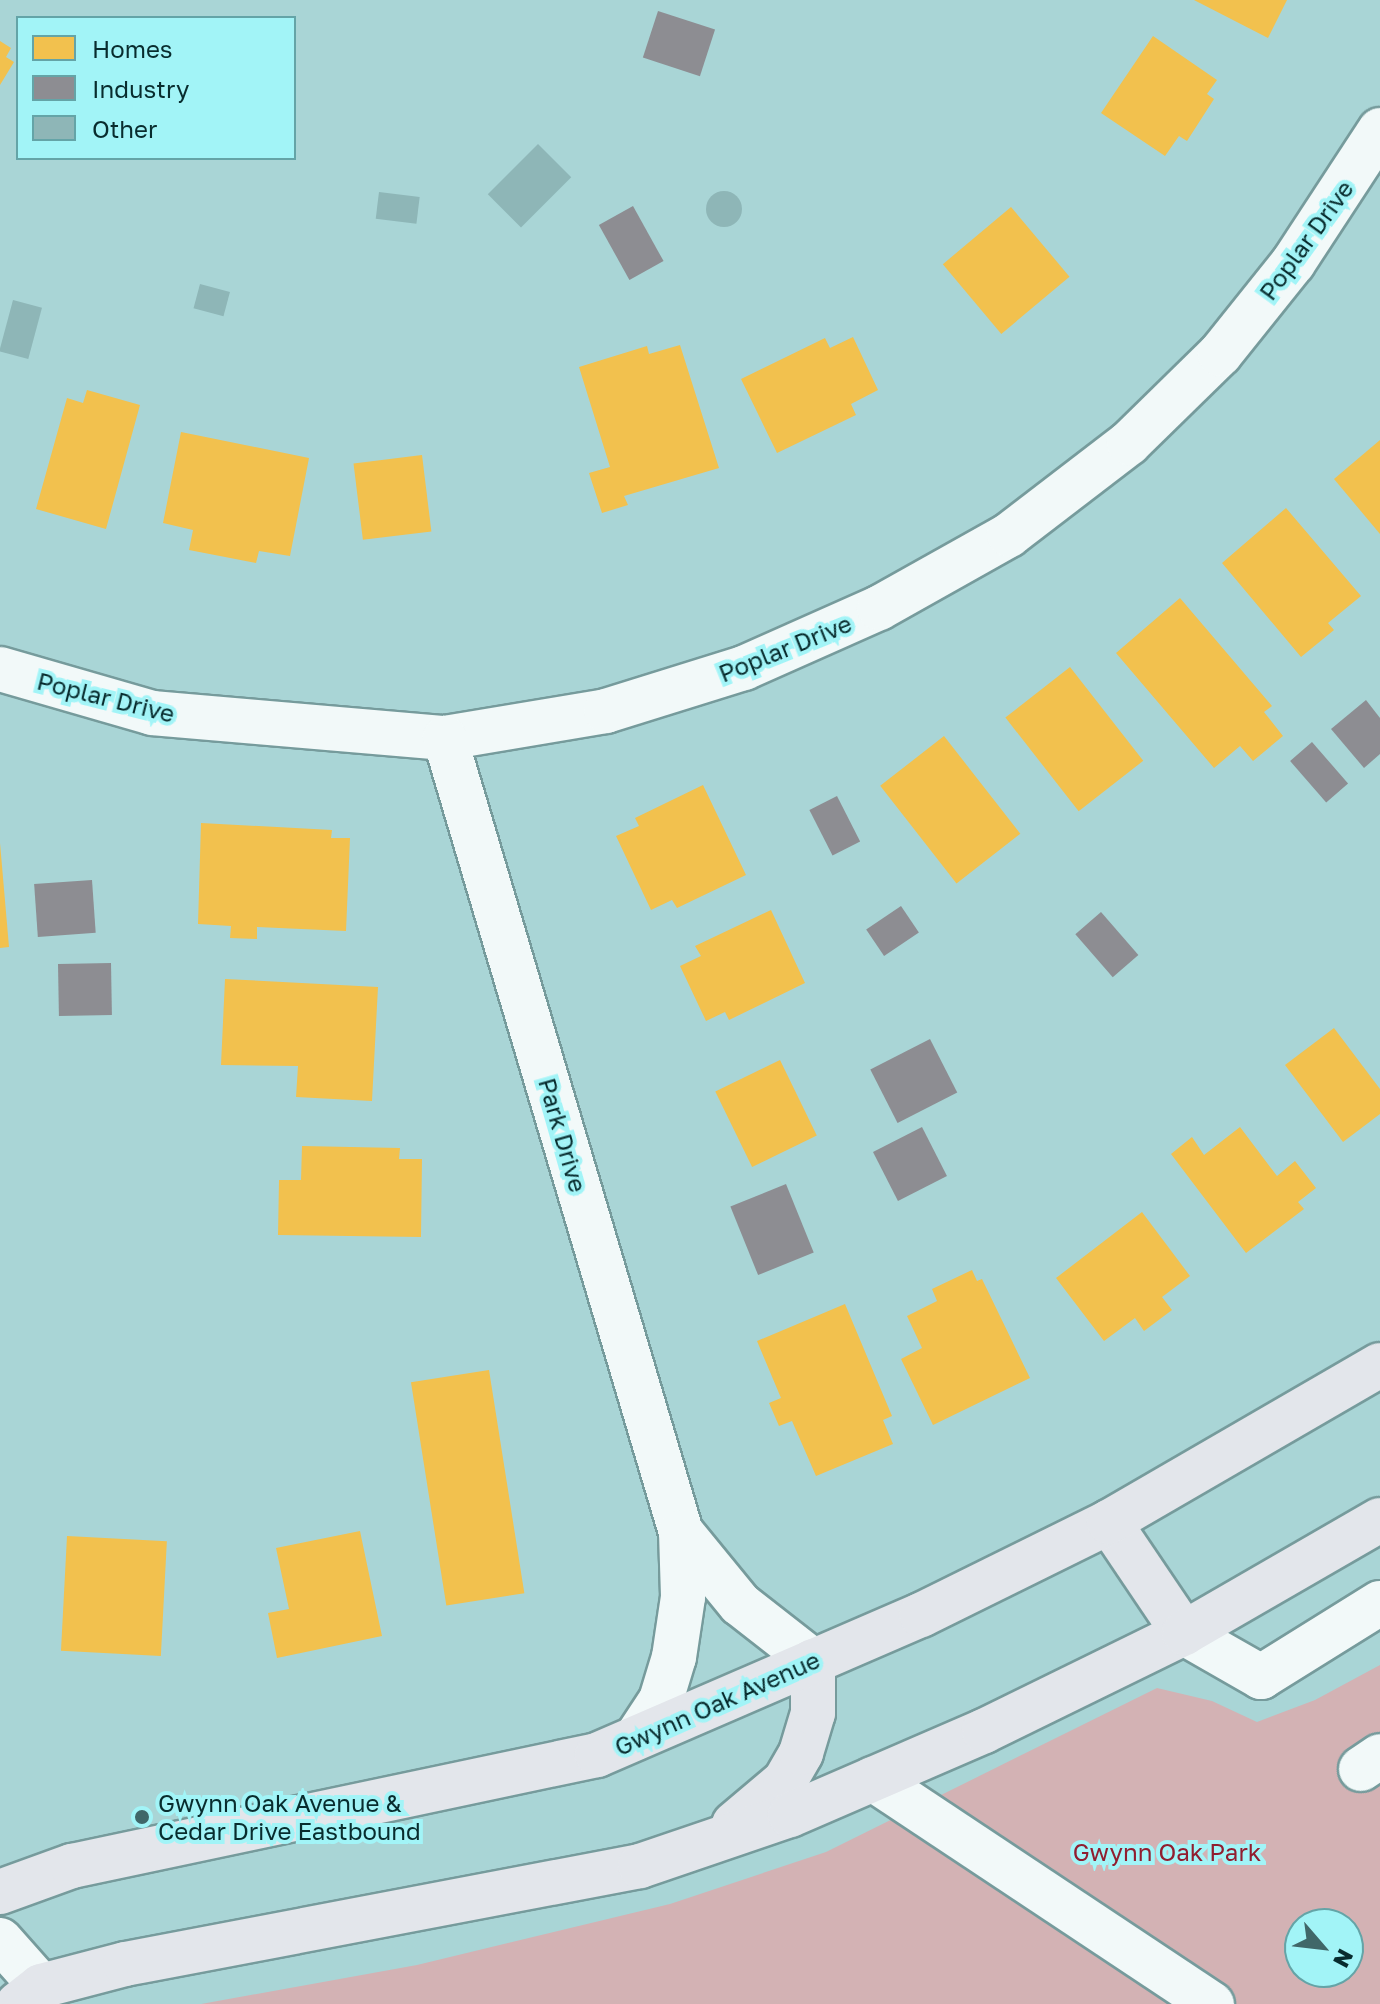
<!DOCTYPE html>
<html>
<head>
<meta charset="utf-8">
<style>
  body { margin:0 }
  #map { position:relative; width:1380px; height:2004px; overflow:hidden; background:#a9d5d6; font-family:"Golos Text",sans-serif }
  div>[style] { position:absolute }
  .green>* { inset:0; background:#d3b2b4 }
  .homes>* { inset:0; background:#f2c14e; transform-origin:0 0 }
  .industry>* { inset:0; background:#8d8d92; transform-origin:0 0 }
  .building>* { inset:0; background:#8eb6b7; transform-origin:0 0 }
  .round { border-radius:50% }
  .roads { filter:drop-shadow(2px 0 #769b9c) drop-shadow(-2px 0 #769b9c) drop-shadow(0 2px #769b9c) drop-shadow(0 -2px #769b9c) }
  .minor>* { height:44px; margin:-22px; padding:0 22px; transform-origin:22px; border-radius:22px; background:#f2f9f9 }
  .major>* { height:44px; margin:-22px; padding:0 22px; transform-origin:22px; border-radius:22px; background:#e3e6eb }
  .dots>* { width:22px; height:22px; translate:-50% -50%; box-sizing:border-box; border:4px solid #a2f4f7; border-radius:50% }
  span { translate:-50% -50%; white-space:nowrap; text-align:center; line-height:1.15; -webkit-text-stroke:8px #a2f4f7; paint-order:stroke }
  .street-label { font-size:24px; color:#082c2e }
  .poi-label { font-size:24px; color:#082c2e }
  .left { translate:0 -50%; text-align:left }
  .park-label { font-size:24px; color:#911d2f }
  .legend { position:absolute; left:16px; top:16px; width:280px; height:144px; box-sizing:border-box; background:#a2f4f7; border:2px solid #64a4a7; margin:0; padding:10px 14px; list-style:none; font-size:24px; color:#082c2e }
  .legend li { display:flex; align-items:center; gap:16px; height:40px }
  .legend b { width:40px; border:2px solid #64a4a7 }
  .north { position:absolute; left:1284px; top:1908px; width:80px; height:80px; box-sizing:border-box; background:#a2f4f7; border:2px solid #64a4a7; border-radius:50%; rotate:118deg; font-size:22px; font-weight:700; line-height:32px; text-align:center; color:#082c2e }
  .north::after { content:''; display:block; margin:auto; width:28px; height:36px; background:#406769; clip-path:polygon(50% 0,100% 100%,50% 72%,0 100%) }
</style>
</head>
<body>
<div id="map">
  <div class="green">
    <div style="clip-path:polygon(evenodd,1380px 1665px,1380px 2004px,201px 2004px,417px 1965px,670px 1904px,826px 1852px,1157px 1688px,1212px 1701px,1257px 1722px,1315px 1700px,1380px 1665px,1300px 1924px,1348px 1924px,1348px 1972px,1300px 1972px,1300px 1924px)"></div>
  </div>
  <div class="homes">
    <div style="clip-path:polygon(1194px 0,1287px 0,1268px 38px)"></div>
    <div style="clip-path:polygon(1153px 36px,1217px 80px,1207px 94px,1214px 99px,1187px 141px,1179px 136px,1165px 156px,1101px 113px)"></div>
    <div style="clip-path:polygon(0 41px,11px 48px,6px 57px,14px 62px,0 85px)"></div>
    <div style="left:1011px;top:207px;width:91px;height:89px;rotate:50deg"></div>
    <div style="clip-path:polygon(853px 337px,878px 390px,851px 404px,856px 415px,777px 453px,741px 379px,825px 338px,830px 348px)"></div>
    <div style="clip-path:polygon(680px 345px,719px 468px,624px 496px,628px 505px,602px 513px,589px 473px,610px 467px,579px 367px,647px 346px,649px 354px)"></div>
    <div style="clip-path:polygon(87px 390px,140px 405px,106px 529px,36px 509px,67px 398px,83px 403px)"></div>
    <div style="clip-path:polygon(181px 432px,309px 458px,290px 556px,259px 551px,256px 563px,189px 550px,193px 530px,163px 523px)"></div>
    <div style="clip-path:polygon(1380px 440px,1380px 534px,1334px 479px)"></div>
    <div style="left:422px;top:455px;width:77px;height:69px;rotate:83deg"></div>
    <div style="clip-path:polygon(1286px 508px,1361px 596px,1328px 623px,1334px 630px,1301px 657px,1222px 563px)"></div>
    <div style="clip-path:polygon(1180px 598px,1272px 706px,1264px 712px,1283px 736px,1253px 761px,1240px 746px,1214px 768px,1116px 653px)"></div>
    <div style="left:1070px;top:667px;width:119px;height:82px;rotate:52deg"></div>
    <div style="left:944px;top:736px;width:124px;height:81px;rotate:52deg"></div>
    <div style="clip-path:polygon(703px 785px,746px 875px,677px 908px,672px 900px,651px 910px,616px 836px,639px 826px,635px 818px)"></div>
    <div style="clip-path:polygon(201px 823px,332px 830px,331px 838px,350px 838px,346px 931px,257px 927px,257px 939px,230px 938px,231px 926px,198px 924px)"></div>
    <div style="clip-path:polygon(0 843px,9px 947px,0 948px)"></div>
    <div style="clip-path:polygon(771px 910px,805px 983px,729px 1020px,725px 1012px,706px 1021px,680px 966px,701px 956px,695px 946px)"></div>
    <div style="clip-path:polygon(225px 979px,378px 987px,372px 1101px,296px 1097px,298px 1066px,221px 1065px)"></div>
    <div style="clip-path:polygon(1334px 1028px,1380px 1089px,1380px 1114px,1343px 1142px,1285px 1065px)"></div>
    <div style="left:780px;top:1060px;width:84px;height:72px;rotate:64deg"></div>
    <div style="clip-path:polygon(1240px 1127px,1277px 1176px,1295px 1161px,1316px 1188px,1298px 1202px,1304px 1209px,1246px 1253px,1171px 1154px,1192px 1137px,1204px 1155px)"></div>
    <div style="clip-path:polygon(302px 1146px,400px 1148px,399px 1159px,422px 1159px,421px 1237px,278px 1235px,279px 1180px,301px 1180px)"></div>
    <div style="clip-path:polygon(1142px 1212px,1190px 1276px,1162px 1297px,1172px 1310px,1144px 1331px,1135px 1318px,1104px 1341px,1056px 1278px)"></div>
    <div style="clip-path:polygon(972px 1270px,977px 1281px,982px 1279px,1030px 1378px,933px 1425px,901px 1359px,922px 1348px,907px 1316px,937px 1301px,932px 1289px)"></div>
    <div style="clip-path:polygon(845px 1304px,892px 1416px,883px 1420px,893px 1444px,816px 1476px,792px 1421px,779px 1426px,769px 1403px,781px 1398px,757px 1341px)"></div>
    <div style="left:489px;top:1370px;width:226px;height:79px;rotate:81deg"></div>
    <div style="clip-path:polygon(360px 1531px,382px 1636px,277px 1658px,268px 1613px,289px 1609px,276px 1548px)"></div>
    <div style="left:67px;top:1536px;width:100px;height:115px;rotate:3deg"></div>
  </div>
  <div class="industry">
    <div style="left:658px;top:11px;width:60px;height:49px;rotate:18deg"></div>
    <div style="left:633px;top:206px;width:63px;height:39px;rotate:61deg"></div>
    <div style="clip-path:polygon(1366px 700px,1380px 718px,1380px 754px,1364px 768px,1331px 729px)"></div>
    <div style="left:1312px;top:742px;width:55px;height:29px;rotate:49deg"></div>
    <div style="left:837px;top:796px;width:51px;height:31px;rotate:63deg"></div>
    <div style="left:92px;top:880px;width:53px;height:58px;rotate:86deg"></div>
    <div style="left:901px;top:906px;width:32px;height:42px;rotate:56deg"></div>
    <div style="left:1101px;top:912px;width:57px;height:34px;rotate:49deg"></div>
    <div style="left:111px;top:963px;width:52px;height:53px;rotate:89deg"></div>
    <div style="left:930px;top:1039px;width:60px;height:67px;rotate:63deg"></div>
    <div style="left:922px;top:1127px;width:55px;height:55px;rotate:63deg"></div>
    <div style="left:786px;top:1184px;width:74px;height:60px;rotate:68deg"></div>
  </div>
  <div class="building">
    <div style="left:538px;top:144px;width:47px;height:71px;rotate:45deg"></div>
    <div class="round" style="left:706px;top:191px;width:36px;height:36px"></div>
    <div style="left:379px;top:192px;width:41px;height:27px;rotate:7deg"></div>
    <div style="left:200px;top:284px;width:31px;height:25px;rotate:15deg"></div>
    <div style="left:13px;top:300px;width:30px;height:53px;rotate:15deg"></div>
  </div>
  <div class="roads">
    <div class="minor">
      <div style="left:0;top:669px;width:158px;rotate:16.1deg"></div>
      <div style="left:152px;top:713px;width:294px;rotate:4.9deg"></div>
      <div style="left:445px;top:738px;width:163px;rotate:-9.5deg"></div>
      <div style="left:606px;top:711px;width:145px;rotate:-17.3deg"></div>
      <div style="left:744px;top:668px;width:148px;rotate:-24deg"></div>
      <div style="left:879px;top:608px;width:149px;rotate:-29.3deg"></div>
      <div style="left:1009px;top:535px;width:151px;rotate:-37.5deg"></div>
      <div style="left:1129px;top:443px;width:127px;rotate:-44.4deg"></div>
      <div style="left:1220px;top:354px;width:117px;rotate:-51.3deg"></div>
      <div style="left:1293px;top:263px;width:159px;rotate:-56.8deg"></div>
      <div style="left:445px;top:738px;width:828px;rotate:73.45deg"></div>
      <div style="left:681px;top:1532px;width:65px;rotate:88.2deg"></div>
      <div style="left:683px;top:1597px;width:61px;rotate:98.5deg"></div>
      <div style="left:674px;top:1657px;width:45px;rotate:106.8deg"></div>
      <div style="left:661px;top:1700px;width:45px;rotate:123.3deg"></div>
      <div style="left:681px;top:1532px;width:93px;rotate:50.7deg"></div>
      <div style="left:740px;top:1604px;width:93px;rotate:38deg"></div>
      <div style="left:1184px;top:1633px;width:89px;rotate:29.7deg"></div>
      <div style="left:1261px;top:1677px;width:140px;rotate:-31.9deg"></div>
      <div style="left:1361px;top:1769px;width:23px;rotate:-34deg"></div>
      <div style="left:873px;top:1779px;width:407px;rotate:33.6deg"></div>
      <div style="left:0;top:1940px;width:62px;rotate:48.3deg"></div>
    </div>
    <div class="major">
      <div style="left:1109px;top:1522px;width:134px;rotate:56deg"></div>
      <div style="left:734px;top:1824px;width:67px;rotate:-40.1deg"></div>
      <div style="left:785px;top:1781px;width:32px;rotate:-60deg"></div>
      <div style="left:801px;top:1753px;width:42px;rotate:-73.3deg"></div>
      <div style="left:813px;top:1713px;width:52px;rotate:-90deg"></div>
      <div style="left:0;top:1892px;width:77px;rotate:-19.9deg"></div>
      <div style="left:72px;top:1866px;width:537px;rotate:-11.94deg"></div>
      <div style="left:597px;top:1755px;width:353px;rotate:-23.4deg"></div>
      <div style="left:921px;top:1615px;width:210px;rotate:-26.3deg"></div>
      <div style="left:1109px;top:1522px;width:313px;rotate:-30.1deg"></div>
      <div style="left:18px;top:2004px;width:29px;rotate:-38deg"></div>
      <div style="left:41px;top:1986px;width:87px;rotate:-14.7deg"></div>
      <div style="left:125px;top:1964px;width:524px;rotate:-10.77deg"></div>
      <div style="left:640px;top:1866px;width:158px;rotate:-18.8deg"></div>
      <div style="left:790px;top:1815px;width:211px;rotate:-23.4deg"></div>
      <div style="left:984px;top:1731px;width:223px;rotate:-26.1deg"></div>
      <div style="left:1184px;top:1633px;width:226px;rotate:-30deg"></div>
    </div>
  </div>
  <div class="dots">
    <div style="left:142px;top:1817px;background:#406769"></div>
  </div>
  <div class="street-label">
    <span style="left:1306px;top:240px;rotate:-54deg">Poplar Drive</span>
    <span style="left:785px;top:648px;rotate:-22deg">Poplar Drive</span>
    <span style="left:106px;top:697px;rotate:14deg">Poplar Drive</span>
    <span style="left:563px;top:1135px;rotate:74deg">Park Drive</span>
    <span style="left:717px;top:1703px;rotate:-24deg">Gwynn Oak Avenue</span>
  </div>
  <div class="poi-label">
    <span class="left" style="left:158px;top:1817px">Gwynn Oak Avenue &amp;<br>Cedar Drive Eastbound</span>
  </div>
  <div class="park-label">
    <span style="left:1167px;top:1852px">Gwynn Oak Park</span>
  </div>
  <ul class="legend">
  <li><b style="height:22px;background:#f2c14e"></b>Homes</li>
  <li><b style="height:22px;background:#8d8d92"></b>Industry</li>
  <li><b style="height:22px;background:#8eb6b7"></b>Other</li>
  </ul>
  <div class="north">N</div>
</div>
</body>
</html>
